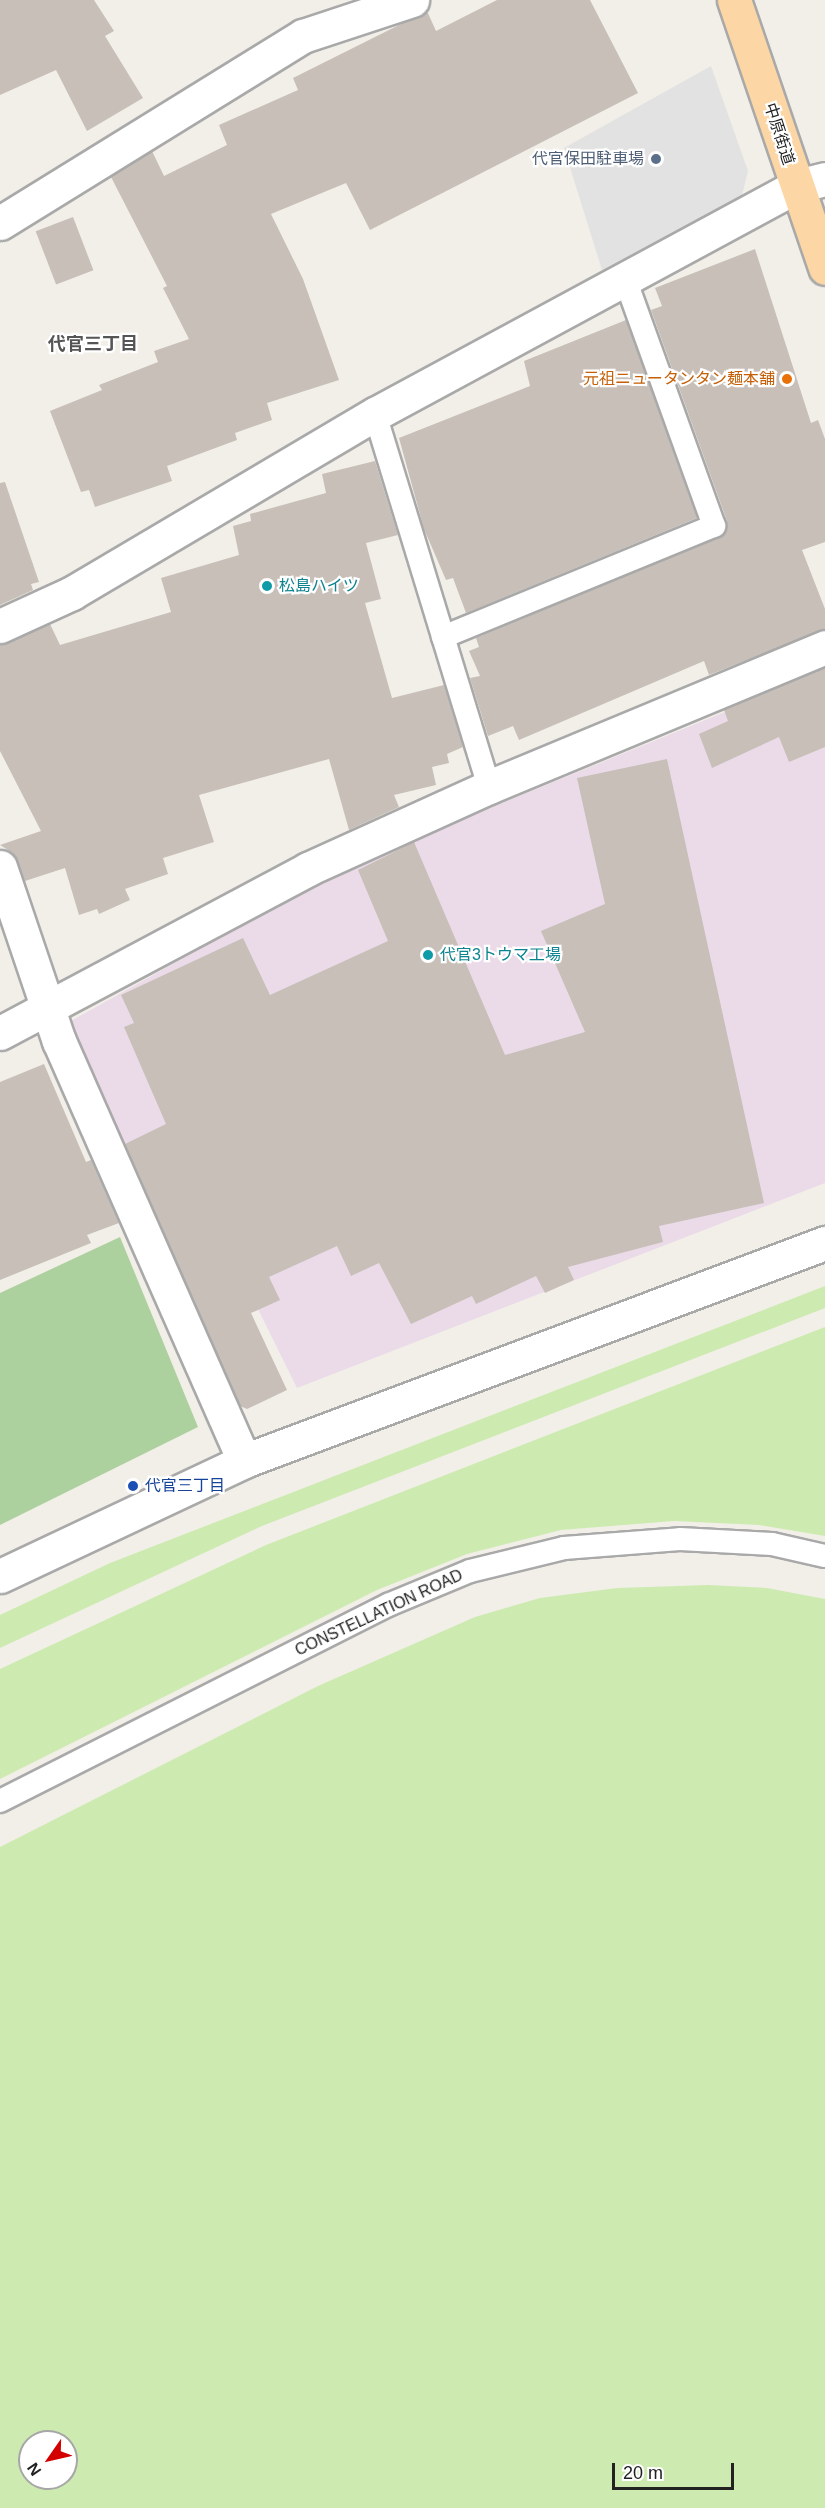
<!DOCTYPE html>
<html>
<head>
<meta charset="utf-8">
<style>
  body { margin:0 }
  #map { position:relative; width:825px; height:2508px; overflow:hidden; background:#f2efe9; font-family:Helvetica,"Noto Sans JP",sans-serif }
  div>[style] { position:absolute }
  .industrial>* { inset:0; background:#ebdbe8 }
  .grass>* { inset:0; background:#cdebb0 }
  .forest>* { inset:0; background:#add19e }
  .parking>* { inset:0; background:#e2e2e2 }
  .building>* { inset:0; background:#c7bfb8; transform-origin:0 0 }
  .roads { filter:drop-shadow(2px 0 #a9a9a9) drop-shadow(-2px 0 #a9a9a9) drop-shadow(0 2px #a9a9a9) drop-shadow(0 -2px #a9a9a9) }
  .service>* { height:22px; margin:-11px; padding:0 11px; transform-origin:11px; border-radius:11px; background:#fff }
  .minor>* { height:33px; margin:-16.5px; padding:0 16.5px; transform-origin:16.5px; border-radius:16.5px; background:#fff }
  .tertiary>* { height:33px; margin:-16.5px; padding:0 16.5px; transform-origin:16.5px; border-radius:16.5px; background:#fff }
  .primary>* { height:33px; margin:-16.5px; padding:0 16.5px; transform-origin:16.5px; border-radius:16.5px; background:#fcd6a4 }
  .dots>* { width:16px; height:16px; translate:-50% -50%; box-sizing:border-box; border:3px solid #fff; border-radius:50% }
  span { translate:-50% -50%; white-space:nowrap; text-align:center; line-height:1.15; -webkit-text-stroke:4.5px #fff; paint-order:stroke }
  .street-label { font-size:16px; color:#222 }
  .service-label { font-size:16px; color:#4e5e75 }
  .right { translate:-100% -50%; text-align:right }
  .food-label { font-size:16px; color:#c56008 }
  .culture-label { font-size:16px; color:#0d838f }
  .left { translate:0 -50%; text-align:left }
  .transit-label { font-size:16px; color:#164399 }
  .neighbourhood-label { font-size:18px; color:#555; font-weight:700 }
  .north { position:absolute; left:18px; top:2430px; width:60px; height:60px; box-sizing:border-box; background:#fff; border:2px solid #a7a7a7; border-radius:50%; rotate:236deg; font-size:16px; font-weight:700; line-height:24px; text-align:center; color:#222 }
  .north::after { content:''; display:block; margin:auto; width:21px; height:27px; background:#d40000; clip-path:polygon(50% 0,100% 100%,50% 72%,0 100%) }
  .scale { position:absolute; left:612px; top:2463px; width:122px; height:27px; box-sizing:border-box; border:3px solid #222; border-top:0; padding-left:8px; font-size:18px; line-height:21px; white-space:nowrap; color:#222; -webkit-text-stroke:4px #fff; paint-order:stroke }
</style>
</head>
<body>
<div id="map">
  <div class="industrial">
    <div style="clip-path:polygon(825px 671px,825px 1183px,297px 1388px,253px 1299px,199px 1322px,71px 1021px,348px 866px)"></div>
  </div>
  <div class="grass">
    <div style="clip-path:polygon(825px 1286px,825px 1308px,262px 1526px,0 1648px,0 1615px,110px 1563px)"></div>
    <div style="clip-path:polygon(825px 1327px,825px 1536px,759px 1525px,674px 1521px,561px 1530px,467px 1554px,377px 1590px,0 1779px,0 1669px,266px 1545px)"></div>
    <div style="clip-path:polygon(evenodd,708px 1585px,767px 1588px,825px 1599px,825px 2508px,0 2508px,0 1847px,318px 1686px,475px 1617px,540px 1598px,617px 1588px,708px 1585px,30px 2442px,66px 2442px,66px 2478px,30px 2478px,30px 2442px)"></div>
  </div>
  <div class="forest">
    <div style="clip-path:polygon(120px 1237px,198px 1427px,0 1525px,0 1293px)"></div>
  </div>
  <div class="parking">
    <div style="clip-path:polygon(711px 66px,748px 171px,742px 195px,602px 270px,564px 148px)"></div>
  </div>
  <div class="building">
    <div style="clip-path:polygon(0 0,94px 0,114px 31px,105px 36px,143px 98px,87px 131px,56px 70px,0 95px)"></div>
    <div style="clip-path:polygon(497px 0,590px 0,638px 93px,370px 230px,346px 183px,271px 214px,303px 279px,339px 380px,267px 403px,272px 420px,235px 433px,237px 440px,167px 466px,172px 481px,95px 507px,89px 490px,81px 492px,50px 411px,102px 390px,99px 385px,158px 362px,154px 351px,189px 339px,163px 288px,167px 286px,111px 177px,152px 151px,164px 176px,227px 145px,219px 125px,298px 90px,293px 78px,427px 11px,436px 31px)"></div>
    <div style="left:73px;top:217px;width:57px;height:40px;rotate:69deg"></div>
    <div style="clip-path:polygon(755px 249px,811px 423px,818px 420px,825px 439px,825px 542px,802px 550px,825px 609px,825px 629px,709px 675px,704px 661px,519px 740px,513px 726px,488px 736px,470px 678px,480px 676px,469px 651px,479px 647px,476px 638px,725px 534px,727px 521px,651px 310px,662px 306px,655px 288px)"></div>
    <div style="clip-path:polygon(626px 320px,697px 518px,466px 613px,453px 578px,446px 580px,424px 529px,399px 438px,530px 386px,524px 361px)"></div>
    <div style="clip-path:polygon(375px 461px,398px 535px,366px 543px,381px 599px,365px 603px,392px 698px,444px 685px,463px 747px,447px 754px,449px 763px,432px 767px,436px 785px,394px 795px,399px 807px,349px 830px,329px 759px,199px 795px,214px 842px,163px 858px,168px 874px,125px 889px,130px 900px,99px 914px,97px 909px,79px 915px,65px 868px,25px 881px,13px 853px,0 845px,41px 831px,0 751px,0 644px,50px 624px,60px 645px,171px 612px,161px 578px,239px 555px,233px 526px,251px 521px,250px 514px,326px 493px,322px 474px)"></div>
    <div style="clip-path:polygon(5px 482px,39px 582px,31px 584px,33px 590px,0 605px,0 483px)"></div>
    <div style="clip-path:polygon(825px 667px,825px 747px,789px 762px,779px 737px,712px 768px,699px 734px,728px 721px,724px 710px)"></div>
    <div style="clip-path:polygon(667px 759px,764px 1203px,659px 1226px,663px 1242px,568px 1267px,574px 1280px,545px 1293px,536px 1276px,476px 1304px,472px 1296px,411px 1324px,379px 1263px,351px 1276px,337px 1246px,269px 1277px,280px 1300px,251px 1313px,287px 1390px,247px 1409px,240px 1406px,125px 1144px,166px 1124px,124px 1027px,134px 1023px,121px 995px,243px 938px,270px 995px,388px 941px,358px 870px,414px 842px,505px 1055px,585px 1032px,541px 931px,605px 904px,577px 778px)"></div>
    <div style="clip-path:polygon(44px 1064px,86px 1162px,91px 1160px,119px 1223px,87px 1235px,91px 1243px,0 1280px,0 1082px)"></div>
  </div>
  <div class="roads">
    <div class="service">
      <div style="left:375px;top:414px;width:390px;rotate:73deg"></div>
      <div style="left:443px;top:637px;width:293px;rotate:-22.3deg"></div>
      <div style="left:714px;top:526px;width:263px;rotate:-109.8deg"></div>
      <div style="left:0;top:1801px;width:435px;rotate:-26.8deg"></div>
      <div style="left:388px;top:1605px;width:89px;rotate:-22.5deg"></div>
      <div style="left:470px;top:1571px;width:97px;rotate:-13.7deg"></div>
      <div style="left:564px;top:1548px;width:116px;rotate:-4.4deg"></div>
      <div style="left:680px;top:1539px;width:92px;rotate:3.1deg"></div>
      <div style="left:772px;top:1544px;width:54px;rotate:12.8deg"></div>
    </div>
    <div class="minor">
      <div style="left:0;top:223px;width:356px;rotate:-31.7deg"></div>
      <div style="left:303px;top:36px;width:115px;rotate:-18.3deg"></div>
      <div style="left:0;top:626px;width:79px;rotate:-24.6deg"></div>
      <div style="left:72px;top:593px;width:352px;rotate:-30.6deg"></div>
      <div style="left:375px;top:414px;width:480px;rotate:-28.4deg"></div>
      <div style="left:797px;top:186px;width:29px;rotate:-14deg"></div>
      <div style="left:0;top:867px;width:184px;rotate:71.3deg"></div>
      <div style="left:59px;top:1041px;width:459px;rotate:66.2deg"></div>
      <div style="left:0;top:1033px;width:349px;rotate:-28deg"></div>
      <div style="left:308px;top:869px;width:199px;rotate:-24.4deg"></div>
      <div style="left:489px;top:787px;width:364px;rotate:-22.6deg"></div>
    </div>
    <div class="tertiary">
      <div style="left:0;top:1576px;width:270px;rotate:-25.2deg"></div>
      <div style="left:244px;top:1461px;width:621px;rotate:-20.57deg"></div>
    </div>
    <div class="primary">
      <div style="left:734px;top:0;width:283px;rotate:71.2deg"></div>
    </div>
  </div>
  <div class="dots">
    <div style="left:656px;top:159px;background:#5c6f8a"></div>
    <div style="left:787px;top:379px;background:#e8710a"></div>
    <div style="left:267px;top:586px;background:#0f9aa8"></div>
    <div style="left:428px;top:955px;background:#0f9aa8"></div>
    <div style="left:133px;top:1486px;background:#1a4fb4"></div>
  </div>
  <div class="street-label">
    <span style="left:779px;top:134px;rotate:72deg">中原街道</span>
    <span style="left:379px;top:1613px;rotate:-25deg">CONSTELLATION ROAD</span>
  </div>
  <div class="service-label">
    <span class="right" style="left:644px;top:159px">代官保田駐車場</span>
  </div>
  <div class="food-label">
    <span class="right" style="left:775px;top:379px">元祖ニュータンタン麺本舗</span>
  </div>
  <div class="culture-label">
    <span class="left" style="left:279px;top:586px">松島ハイツ</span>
    <span class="left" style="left:440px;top:955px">代官3トウマ工場</span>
  </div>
  <div class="transit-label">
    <span class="left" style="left:145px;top:1486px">代官三丁目</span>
  </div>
  <div class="neighbourhood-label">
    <span style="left:93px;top:344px">代官三丁目</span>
  </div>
  <div class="north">N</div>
  <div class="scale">20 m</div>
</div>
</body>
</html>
